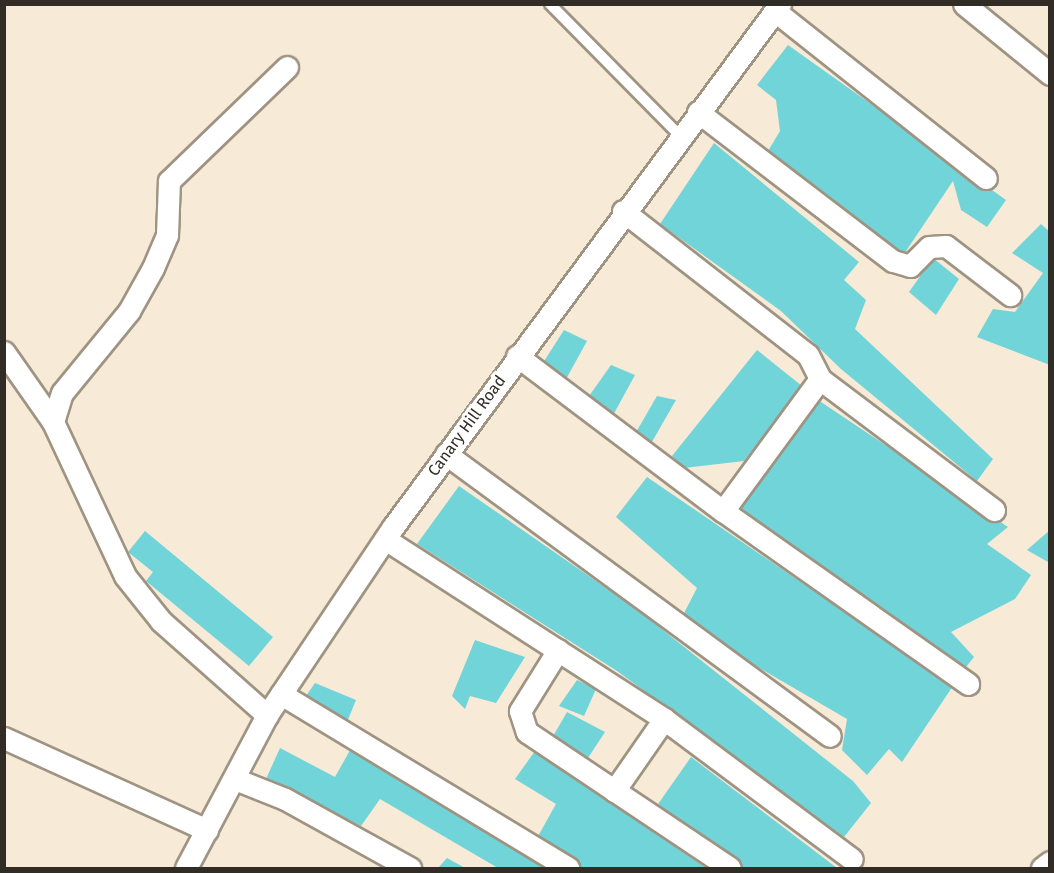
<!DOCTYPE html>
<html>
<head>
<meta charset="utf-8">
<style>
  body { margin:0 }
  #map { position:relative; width:1054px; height:873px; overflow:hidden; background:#f7ead7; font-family:"Fira Sans",sans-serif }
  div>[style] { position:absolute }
  .building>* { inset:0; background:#71d4d8 }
  .roads { filter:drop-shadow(2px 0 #9f9382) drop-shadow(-2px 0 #9f9382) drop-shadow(0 2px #9f9382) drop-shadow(0 -2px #9f9382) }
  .service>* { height:10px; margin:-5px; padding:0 5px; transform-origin:5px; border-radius:5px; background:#fff }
  .minor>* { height:21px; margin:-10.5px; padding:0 10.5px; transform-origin:10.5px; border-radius:10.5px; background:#fff }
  span { translate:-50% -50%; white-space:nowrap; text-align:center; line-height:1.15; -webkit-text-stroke:6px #fff; paint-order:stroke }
  .street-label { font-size:16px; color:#312c25 }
  .frame { position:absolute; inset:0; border:6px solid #312c25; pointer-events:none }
</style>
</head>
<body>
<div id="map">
  <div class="building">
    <div style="clip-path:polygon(788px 45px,1006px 200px,987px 227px,961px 210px,953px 181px,902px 257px,768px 151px,780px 131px,776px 100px,757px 85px)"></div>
    <div style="clip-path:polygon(714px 143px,859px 262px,844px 280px,866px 300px,855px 329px,993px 459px,977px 481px,841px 369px,781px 311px,660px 224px)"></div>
    <div style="clip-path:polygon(1041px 224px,1050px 232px,1050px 365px,977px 337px,993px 309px,1015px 312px,1043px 273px,1012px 253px)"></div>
    <div style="clip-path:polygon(933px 258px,959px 279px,936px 315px,909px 292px)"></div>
    <div style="clip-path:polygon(564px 330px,587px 341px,565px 381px,541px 366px)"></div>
    <div style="clip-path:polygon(757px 350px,802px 386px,744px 461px,684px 468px,672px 456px)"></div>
    <div style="clip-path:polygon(611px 365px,635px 375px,611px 419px,587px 399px)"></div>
    <div style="clip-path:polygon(657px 396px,676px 400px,649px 447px,635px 434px)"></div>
    <div style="clip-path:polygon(815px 398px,1008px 527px,987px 544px,1031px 575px,1015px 599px,951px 632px,974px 657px,962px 672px,735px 508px)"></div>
    <div style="clip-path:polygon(647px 477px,953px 686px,902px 762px,889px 749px,867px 775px,842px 750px,847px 719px,737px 655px,683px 615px,697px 588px,616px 517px)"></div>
    <div style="clip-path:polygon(459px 486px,635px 608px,853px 781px,871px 803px,844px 837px,617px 671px,417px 544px)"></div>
    <div style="clip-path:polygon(1050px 530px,1050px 560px,1048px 562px,1027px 550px)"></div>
    <div style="clip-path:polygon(145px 531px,273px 637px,249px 666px,146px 581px,153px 572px,128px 552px)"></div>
    <div style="clip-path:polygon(475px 640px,525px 657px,496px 703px,470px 696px,465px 709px,452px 696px)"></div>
    <div style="clip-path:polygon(577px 680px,596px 689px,584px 716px,559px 706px)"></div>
    <div style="clip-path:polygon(315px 683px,356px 700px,347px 722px,306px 696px)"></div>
    <div style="clip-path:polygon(567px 712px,605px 732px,586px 761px,552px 738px)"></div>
    <div style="clip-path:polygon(353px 745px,553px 868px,498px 868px,380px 799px,361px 826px,266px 779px,280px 748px,335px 777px)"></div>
    <div style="clip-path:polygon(535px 751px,706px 868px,583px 868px,537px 838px,556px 804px,515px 779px)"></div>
    <div style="clip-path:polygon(691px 757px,837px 868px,742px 868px,656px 807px)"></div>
    <div style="clip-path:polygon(447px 858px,465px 868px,438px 868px)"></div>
  </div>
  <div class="roads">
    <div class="service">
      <div style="left:550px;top:4px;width:185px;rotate:45.4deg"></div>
    </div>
    <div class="minor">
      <div style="left:964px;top:4px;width:111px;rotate:39.1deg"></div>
      <div style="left:775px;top:11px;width:269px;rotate:38.4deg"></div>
      <div style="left:698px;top:112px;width:245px;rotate:37.4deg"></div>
      <div style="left:893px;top:261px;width:18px;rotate:16deg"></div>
      <div style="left:910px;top:266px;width:27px;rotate:-45deg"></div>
      <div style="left:929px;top:247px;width:17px;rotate:-3deg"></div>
      <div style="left:946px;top:246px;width:81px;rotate:37.4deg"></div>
      <div style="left:623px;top:211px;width:234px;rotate:37.9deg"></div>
      <div style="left:808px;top:355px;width:27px;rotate:63deg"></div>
      <div style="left:4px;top:352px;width:85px;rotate:55deg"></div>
      <div style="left:53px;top:422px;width:170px;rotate:64.9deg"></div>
      <div style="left:125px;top:576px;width:58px;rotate:51.3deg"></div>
      <div style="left:161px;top:621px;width:142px;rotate:41.6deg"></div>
      <div style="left:517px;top:356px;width:258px;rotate:37deg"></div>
      <div style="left:723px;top:511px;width:300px;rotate:35.2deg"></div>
      <div style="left:53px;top:422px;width:30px;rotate:-73deg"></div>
      <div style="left:62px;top:393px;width:106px;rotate:-50.7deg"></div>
      <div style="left:129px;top:311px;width:49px;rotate:-60.8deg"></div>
      <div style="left:153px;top:268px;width:36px;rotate:-67deg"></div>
      <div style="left:167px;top:235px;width:54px;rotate:-87.9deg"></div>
      <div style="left:169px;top:181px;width:164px;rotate:-44deg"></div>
      <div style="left:446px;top:454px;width:476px;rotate:36.3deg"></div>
      <div style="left:723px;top:511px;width:164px;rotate:-53.7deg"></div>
      <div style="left:820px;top:379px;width:218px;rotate:37deg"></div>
      <div style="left:385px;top:539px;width:332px;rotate:32.8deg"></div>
      <div style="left:664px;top:719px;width:234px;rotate:36.7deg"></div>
      <div style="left:558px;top:650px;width:72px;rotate:121.9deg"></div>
      <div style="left:520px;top:711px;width:22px;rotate:72deg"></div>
      <div style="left:527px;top:732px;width:244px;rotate:33.8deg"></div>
      <div style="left:281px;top:694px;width:336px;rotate:31.2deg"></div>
      <div style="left:4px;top:738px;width:223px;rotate:24.4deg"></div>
      <div style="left:235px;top:779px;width:54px;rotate:21.8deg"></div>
      <div style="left:285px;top:799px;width:143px;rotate:28.9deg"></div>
      <div style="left:614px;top:791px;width:88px;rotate:-55.2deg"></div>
      <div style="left:186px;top:868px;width:173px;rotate:-62.1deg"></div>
      <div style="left:267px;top:715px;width:226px;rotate:-56.2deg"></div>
      <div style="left:393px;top:527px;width:651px;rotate:-53.5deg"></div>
      <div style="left:1042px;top:868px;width:10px;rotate:-37deg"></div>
    </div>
  </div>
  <div class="street-label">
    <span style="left:467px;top:426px;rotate:-54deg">Canary Hill Road</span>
  </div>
  <div class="frame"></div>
</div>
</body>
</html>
